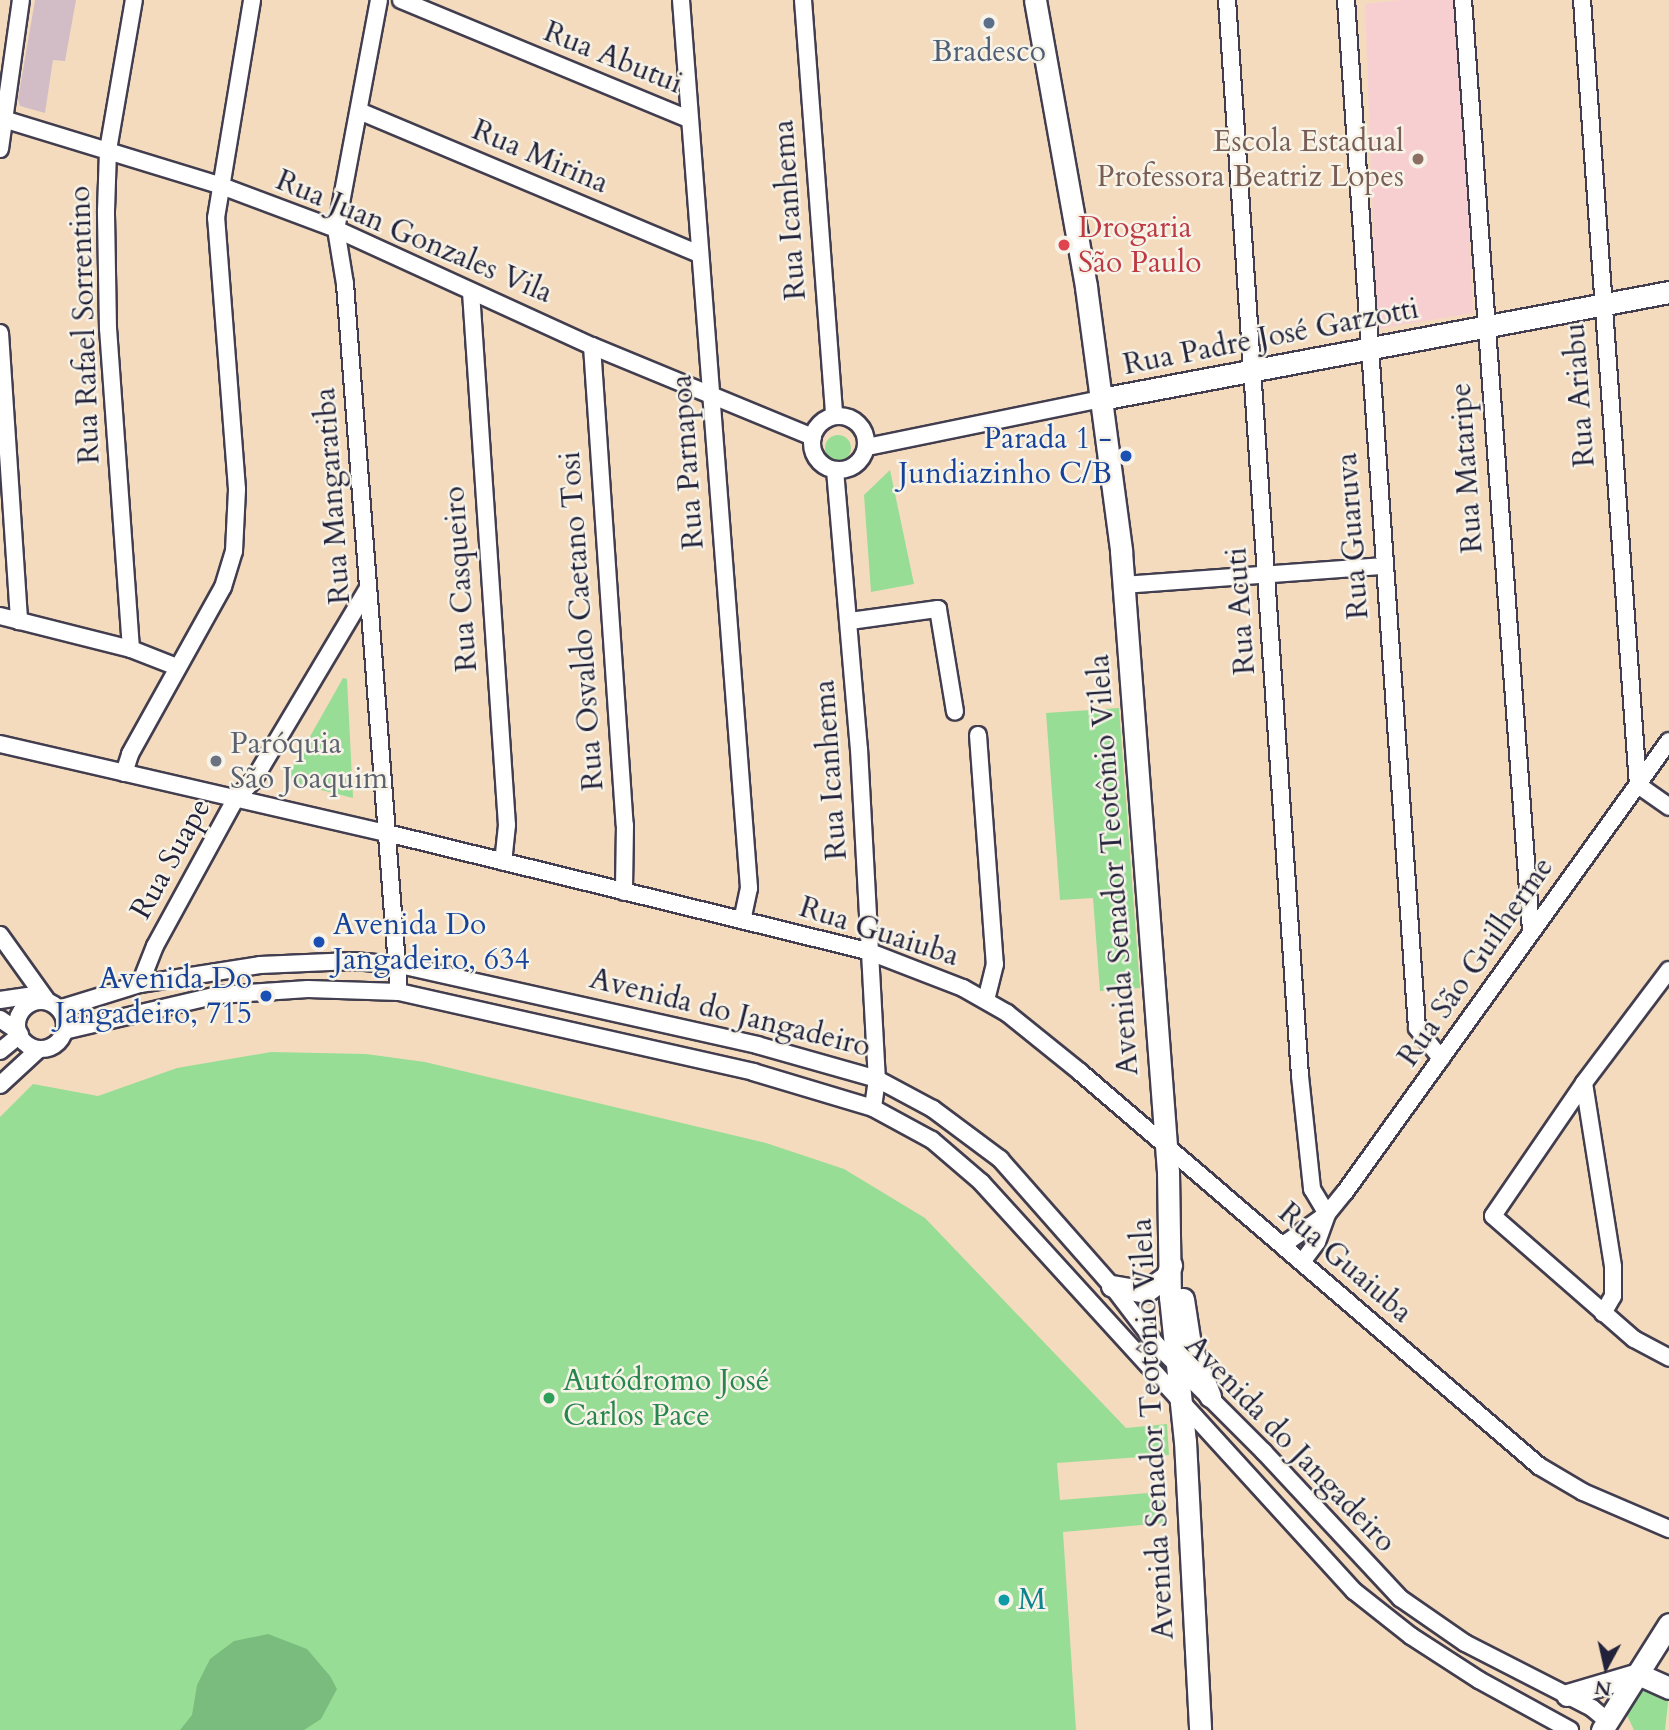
<!DOCTYPE html>
<html>
<head>
<meta charset="utf-8">
<style>
  body { margin:0 }
  #map { position:relative; width:1669px; height:1730px; overflow:hidden; background:#f4dbbe; font-family:Cardo,serif }
  div>[style] { position:absolute }
  .built>* { inset:0; background:#f7cfd1 }
  .industrial>* { inset:0; background:#d2bdc6 }
  .green>* { inset:0; background:#98dd95 }
  .round { border-radius:50% }
  .forest>* { inset:0; background:#7abc7e }
  .roads { filter:drop-shadow(2px 0 #423e4f) drop-shadow(-2px 0 #423e4f) drop-shadow(0 2px #423e4f) drop-shadow(0 -2px #423e4f) }
  .minor>* { height:16px; margin:-8px; padding:0 8px; transform-origin:8px; border-radius:8px; background:#fff }
  .minor>.ring { margin:-8px; padding:0; box-sizing:content-box; background:none; border:16px solid #fff; border-radius:50% }
  .major>* { height:21px; margin:-10.5px; padding:0 10.5px; transform-origin:10.5px; border-radius:10.5px; background:#fff }
  .dots>* { width:19px; height:19px; translate:-50% -50%; box-sizing:border-box; border:4px solid #f7f3e8; border-radius:50% }
  span { translate:-50% -50%; white-space:nowrap; text-align:center; line-height:1.15; -webkit-text-stroke:5px #f7f3e8; paint-order:stroke }
  .service-label { font-size:30px; color:#4e5e75 }
  .street-label { font-size:30px; color:#22223b }
  .education-label { font-size:30px; color:#785e54 }
  .right { translate:-100% -50%; text-align:right }
  .health-label { font-size:30px; color:#be3a42 }
  .left { translate:0 -50%; text-align:left }
  .transit-label { font-size:30px; color:#164399 }
  .worship-label { font-size:30px; color:#5b616d }
  .leisure-label { font-size:30px; color:#27864d }
  .culture-label { font-size:30px; color:#0d838f }
  .north { position:absolute; left:1571px; top:1632px; width:70px; height:70px; -webkit-text-stroke:5px #f7f3e8; paint-order:stroke; rotate:188deg; font-size:19px; font-weight:700; line-height:28px; text-align:center; color:#22223b }
  .north::after { content:''; display:block; margin:auto; width:24px; height:32px; background:#22223b; clip-path:polygon(50% 0,100% 100%,50% 72%,0 100%) }
</style>
</head>
<body>
<div id="map">
  <div class="built">
    <div style="clip-path:polygon(1400px 0,1459px 0,1473px 313px,1377px 329px,1365px 4px)"></div>
  </div>
  <div class="industrial">
    <div style="clip-path:polygon(35px 0,76px 0,65px 61px,53px 60px,45px 113px,20px 106px,18px 99px)"></div>
  </div>
  <div class="green">
    <div class="round" style="left:825px;top:435px;width:26px;height:26px"></div>
    <div style="clip-path:polygon(890px 470px,914px 584px,871px 592px,864px 495px)"></div>
    <div style="clip-path:polygon(343px 678px,347px 679px,353px 798px,285px 781px)"></div>
    <div style="clip-path:polygon(1119px 708px,1140px 988px,1100px 991px,1093px 898px,1060px 900px,1046px 713px)"></div>
    <div style="clip-path:polygon(271px 1052px,366px 1054px,425px 1062px,766px 1143px,844px 1169px,925px 1218px,1126px 1428px,1167px 1424px,1169px 1455px,1057px 1463px,1060px 1500px,1161px 1492px,1164px 1523px,1063px 1532px,1076px 1730px,0 1730px,0 1117px,33px 1084px,98px 1096px,177px 1068px)"></div>
    <div style="clip-path:polygon(1643px 1682px,1669px 1694px,1665px 1730px,1634px 1730px,1624px 1709px)"></div>
  </div>
  <div class="forest">
    <div style="clip-path:polygon(268px 1634px,307px 1649px,330px 1676px,337px 1689px,321px 1719px,304px 1730px,180px 1730px,192px 1715px,197px 1685px,210px 1659px,234px 1641px)"></div>
  </div>
  <div class="roads">
    <div class="minor">
      <div style="left:379px;top:0;width:233px;rotate:100.6deg"></div>
      <div style="left:336px;top:229px;width:56px;rotate:80.7deg"></div>
      <div style="left:345px;top:284px;width:710px;rotate:85.64deg"></div>
      <div style="left:401px;top:0;width:312px;rotate:22.5deg"></div>
      <div style="left:681px;top:0;width:891px;rotate:85.62deg"></div>
      <div style="left:749px;top:888px;width:33px;rotate:102deg"></div>
      <div style="left:803px;top:0;width:417px;rotate:85.7deg"></div>
      <div style="left:1227px;top:0;width:1078px;rotate:86.12deg"></div>
      <div style="left:1300px;top:1076px;width:114px;rotate:83.9deg"></div>
      <div style="left:1312px;top:1189px;width:29px;rotate:59deg"></div>
      <div style="left:1346px;top:0;width:1030px;rotate:86.05deg"></div>
      <div style="left:1417px;top:1028px;width:39px;rotate:52deg"></div>
      <div style="left:1463px;top:0;width:933px;rotate:85.82deg"></div>
      <div style="left:1582px;top:0;width:787px;rotate:85.92deg"></div>
      <div style="left:1638px;top:785px;width:38px;rotate:35deg"></div>
      <div style="left:359px;top:111px;width:369px;rotate:22.8deg"></div>
      <div style="left:0;top:118px;width:229px;rotate:17deg"></div>
      <div style="left:219px;top:185px;width:125px;rotate:20.6deg"></div>
      <div style="left:336px;top:229px;width:281px;rotate:24.6deg"></div>
      <div style="left:592px;top:346px;width:239px;rotate:22.4deg"></div>
      <div style="left:0;top:149px;width:150px;rotate:-82deg"></div>
      <div style="left:471px;top:292px;width:534px;rotate:86.14deg"></div>
      <div style="left:507px;top:825px;width:37px;rotate:96deg"></div>
      <div style="left:0;top:333px;width:289px;rotate:86.2deg"></div>
      <div style="left:592px;top:346px;width:480px;rotate:86.1deg"></div>
      <div style="left:625px;top:825px;width:67px;rotate:90.9deg"></div>
      <div class="ring" style="left:812px;top:416px;width:38px;height:38px"></div>
      <div style="left:867px;top:447px;width:239px;rotate:-11.6deg"></div>
      <div style="left:835px;top:470px;width:280px;rotate:85.1deg"></div>
      <div style="left:859px;top:749px;width:330px;rotate:86.9deg"></div>
      <div style="left:877px;top:1079px;width:29px;rotate:98deg"></div>
      <div style="left:1124px;top:585px;width:260px;rotate:-4.2deg"></div>
      <div style="left:0;top:616px;width:135px;rotate:14.1deg"></div>
      <div style="left:131px;top:649px;width:49px;rotate:21.4deg"></div>
      <div style="left:850px;top:621px;width:89px;rotate:-7.8deg"></div>
      <div style="left:938px;top:609px;width:104px;rotate:80.6deg"></div>
      <div style="left:131px;top:649px;width:321px;rotate:-94.1deg"></div>
      <div style="left:108px;top:329px;width:118px;rotate:-91deg"></div>
      <div style="left:106px;top:211px;width:61px;rotate:-88.1deg"></div>
      <div style="left:108px;top:150px;width:152px;rotate:-80.2deg"></div>
      <div style="left:978px;top:735px;width:230px;rotate:85.8deg"></div>
      <div style="left:995px;top:964px;width:37px;rotate:104deg"></div>
      <div style="left:0;top:744px;width:397px;rotate:13deg"></div>
      <div style="left:387px;top:833px;width:497px;rotate:13.8deg"></div>
      <div style="left:870px;top:952px;width:100px;rotate:21.2deg"></div>
      <div style="left:963px;top:988px;width:51px;rotate:29.6deg"></div>
      <div style="left:1007px;top:1013px;width:94px;rotate:38.9deg"></div>
      <div style="left:1080px;top:1072px;width:605px;rotate:40.64deg"></div>
      <div style="left:1539px;top:1466px;width:51px;rotate:30.6deg"></div>
      <div style="left:1583px;top:1492px;width:94px;rotate:23.3deg"></div>
      <div style="left:124px;top:773px;width:20px;rotate:-72deg"></div>
      <div style="left:130px;top:754px;width:191px;rotate:-60.9deg"></div>
      <div style="left:223px;top:587px;width:38px;rotate:-73deg"></div>
      <div style="left:234px;top:551px;width:62px;rotate:-87.2deg"></div>
      <div style="left:237px;top:489px;width:272px;rotate:-94.4deg"></div>
      <div style="left:216px;top:218px;width:221px;rotate:-80.6deg"></div>
      <div style="left:0;top:935px;width:82px;rotate:54.4deg"></div>
      <div style="left:1669px;top:970px;width:141px;rotate:127deg"></div>
      <div style="left:1584px;top:1083px;width:161px;rotate:124.4deg"></div>
      <div style="left:1493px;top:1216px;width:187px;rotate:41.1deg"></div>
      <div style="left:1634px;top:1339px;width:40px;rotate:28deg"></div>
      <div style="left:140px;top:984px;width:41px;rotate:-68.5deg"></div>
      <div style="left:155px;top:946px;width:166px;rotate:-61.3deg"></div>
      <div style="left:235px;top:800px;width:26px;rotate:-47deg"></div>
      <div style="left:253px;top:781px;width:222px;rotate:-59.2deg"></div>
      <div style="left:0;top:1000px;width:40px;rotate:-8.5deg"></div>
      <div class="ring" style="left:17px;top:1001px;width:32px;height:32px"></div>
      <div style="left:59px;top:1009px;width:85px;rotate:-17.2deg"></div>
      <div style="left:140px;top:984px;width:121px;rotate:-9deg"></div>
      <div style="left:260px;top:965px;width:93px;rotate:-2.5deg"></div>
      <div style="left:353px;top:961px;width:47px;rotate:4.9deg"></div>
      <div style="left:400px;top:965px;width:366px;rotate:12.6deg"></div>
      <div style="left:757px;top:1045px;width:125px;rotate:15.8deg"></div>
      <div style="left:877px;top:1079px;width:64px;rotate:28.2deg"></div>
      <div style="left:933px;top:1109px;width:84px;rotate:36.7deg"></div>
      <div style="left:1000px;top:1159px;width:169px;rotate:48.6deg"></div>
      <div style="left:1112px;top:1286px;width:74px;rotate:52.7deg"></div>
      <div style="left:1157px;top:1345px;width:151px;rotate:45deg"></div>
      <div style="left:1264px;top:1452px;width:200px;rotate:47deg"></div>
      <div style="left:1400px;top:1598px;width:79px;rotate:34.7deg"></div>
      <div style="left:1465px;top:1643px;width:143px;rotate:27.1deg"></div>
      <div style="left:1592px;top:1708px;width:17px;rotate:40deg"></div>
      <div style="left:0;top:1019px;width:22px;rotate:34deg"></div>
      <div style="left:64px;top:1031px;width:158px;rotate:-13.2deg"></div>
      <div style="left:218px;top:995px;width:90px;rotate:-3.8deg"></div>
      <div style="left:308px;top:989px;width:91px;rotate:1.9deg"></div>
      <div style="left:399px;top:992px;width:363px;rotate:12.7deg"></div>
      <div style="left:753px;top:1072px;width:125px;rotate:16.7deg"></div>
      <div style="left:873px;top:1108px;width:67px;rotate:28.5deg"></div>
      <div style="left:932px;top:1140px;width:65px;rotate:40.6deg"></div>
      <div style="left:981px;top:1182px;width:554px;rotate:47.64deg"></div>
      <div style="left:1354px;top:1591px;width:73px;rotate:38.3deg"></div>
      <div style="left:1411px;top:1636px;width:81px;rotate:32.9deg"></div>
      <div style="left:1479px;top:1680px;width:104px;rotate:28.8deg"></div>
      <div style="left:0;top:1051px;width:26px;rotate:-39deg"></div>
      <div style="left:1584px;top:1083px;width:186px;rotate:81deg"></div>
      <div style="left:1613px;top:1267px;width:29px;rotate:90deg"></div>
      <div style="left:1613px;top:1296px;width:20px;rotate:120deg"></div>
      <div style="left:0;top:1085px;width:53px;rotate:-42.7deg"></div>
      <div style="left:1283px;top:1245px;width:54px;rotate:-35.2deg"></div>
      <div style="left:1327px;top:1214px;width:28px;rotate:-51deg"></div>
      <div style="left:1345px;top:1192px;width:555px;rotate:-54.31deg"></div>
      <div style="left:1302px;top:1262px;width:25px;rotate:-53deg"></div>
      <div style="left:1317px;top:1242px;width:30px;rotate:-70deg"></div>
    </div>
    <div class="major">
      <div style="left:1035px;top:0;width:291px;rotate:79.9deg"></div>
      <div style="left:1086px;top:287px;width:266px;rotate:82.4deg"></div>
      <div style="left:1121px;top:551px;width:623px;rotate:85.67deg"></div>
      <div style="left:1168px;top:1172px;width:125px;rotate:89.1deg"></div>
      <div style="left:1170px;top:1297px;width:145px;rotate:84.1deg"></div>
      <div style="left:1185px;top:1441px;width:289px;rotate:87deg"></div>
      <div style="left:1101px;top:399px;width:578px;rotate:-10.67deg"></div>
      <div style="left:1112px;top:1286px;width:34px;rotate:10deg"></div>
      <div style="left:1145px;top:1292px;width:26px;rotate:-36deg"></div>
      <div style="left:1166px;top:1277px;width:13px;rotate:-67deg"></div>
      <div style="left:1183px;top:1299px;width:47px;rotate:81.3deg"></div>
      <div style="left:1190px;top:1345px;width:55px;rotate:68.6deg"></div>
      <div style="left:1567px;top:1695px;width:74px;rotate:-16.5deg"></div>
      <div style="left:1638px;top:1674px;width:34px;rotate:24deg"></div>
      <div style="left:1602px;top:1730px;width:125px;rotate:-57.7deg"></div>
    </div>
  </div>
  <div class="dots">
    <div style="left:989px;top:23px;background:#5c6f8a"></div>
    <div style="left:1418px;top:159px;background:#8d6e63"></div>
    <div style="left:1064px;top:245px;background:#e0444e"></div>
    <div style="left:1126px;top:456px;background:#1a4fb4"></div>
    <div style="left:216px;top:761px;background:#6b7280"></div>
    <div style="left:319px;top:942px;background:#1a4fb4"></div>
    <div style="left:266px;top:996px;background:#1a4fb4"></div>
    <div style="left:549px;top:1398px;background:#2e9e5b"></div>
    <div style="left:1004px;top:1600px;background:#0f9aa8"></div>
  </div>
  <div class="service-label">
    <span style="left:989px;top:52px">Bradesco</span>
  </div>
  <div class="street-label">
    <span style="left:613px;top:58px;rotate:22deg">Rua Abutui</span>
    <span style="left:540px;top:157px;rotate:23deg">Rua Mirina</span>
    <span style="left:790px;top:210px;rotate:-94deg">Rua Icanhema</span>
    <span style="left:414px;top:237px;rotate:23deg">Rua Juan Gonzales Vila</span>
    <span style="left:85px;top:325px;rotate:-92deg">Rua Rafael Sorrentino</span>
    <span style="left:1271px;top:337px;rotate:-11deg">Rua Padre José Garzotti</span>
    <span style="left:1580px;top:395px;rotate:-94deg">Rua Ariabu</span>
    <span style="left:688px;top:462px;rotate:-94deg">Rua Parnapoa</span>
    <span style="left:1467px;top:468px;rotate:-94deg">Rua Mataripe</span>
    <span style="left:333px;top:496px;rotate:-94deg">Rua Mangaratiba</span>
    <span style="left:1353px;top:536px;rotate:-94deg">Rua Guaruva</span>
    <span style="left:461px;top:579px;rotate:-94deg">Rua Casqueiro</span>
    <span style="left:1241px;top:611px;rotate:-94deg">Rua Acuti</span>
    <span style="left:582px;top:621px;rotate:-94deg">Rua Osvaldo Caetano Tosi</span>
    <span style="left:831px;top:770px;rotate:-94deg">Rua Icanhema</span>
    <span style="left:171px;top:859px;rotate:-61deg">Rua Suape</span>
    <span style="left:1114px;top:865px;rotate:-94deg">Avenida Senador Teotônio Vilela</span>
    <span style="left:879px;top:932px;rotate:18deg">Rua Guaiuba</span>
    <span style="left:1476px;top:962px;rotate:-55deg">Rua São Guilherme</span>
    <span style="left:730px;top:1013px;rotate:14deg">Avenida do Jangadeiro</span>
    <span style="left:1345px;top:1263px;rotate:41deg">Rua Guaiuba</span>
    <span style="left:1153px;top:1429px;rotate:-93deg">Avenida Senador Teotônio Vilela</span>
    <span style="left:1290px;top:1444px;rotate:46deg">Avenida do Jangadeiro</span>
  </div>
  <div class="education-label">
    <span class="right" style="left:1404px;top:159px">Escola Estadual<br>Professora Beatriz Lopes</span>
  </div>
  <div class="health-label">
    <span class="left" style="left:1078px;top:245px">Drogaria<br>São Paulo</span>
  </div>
  <div class="transit-label">
    <span class="right" style="left:1112px;top:456px">Parada 1 -<br>Jundiazinho C/B</span>
    <span class="left" style="left:333px;top:942px">Avenida Do<br>Jangadeiro, 634</span>
    <span class="right" style="left:252px;top:996px">Avenida Do<br>Jangadeiro, 715</span>
  </div>
  <div class="worship-label">
    <span class="left" style="left:230px;top:761px">Paróquia<br>São Joaquim</span>
  </div>
  <div class="leisure-label">
    <span class="left" style="left:563px;top:1398px">Autódromo José<br>Carlos Pace</span>
  </div>
  <div class="culture-label">
    <span class="left" style="left:1018px;top:1600px">M</span>
  </div>
  <div class="north">N</div>
</div>
</body>
</html>
